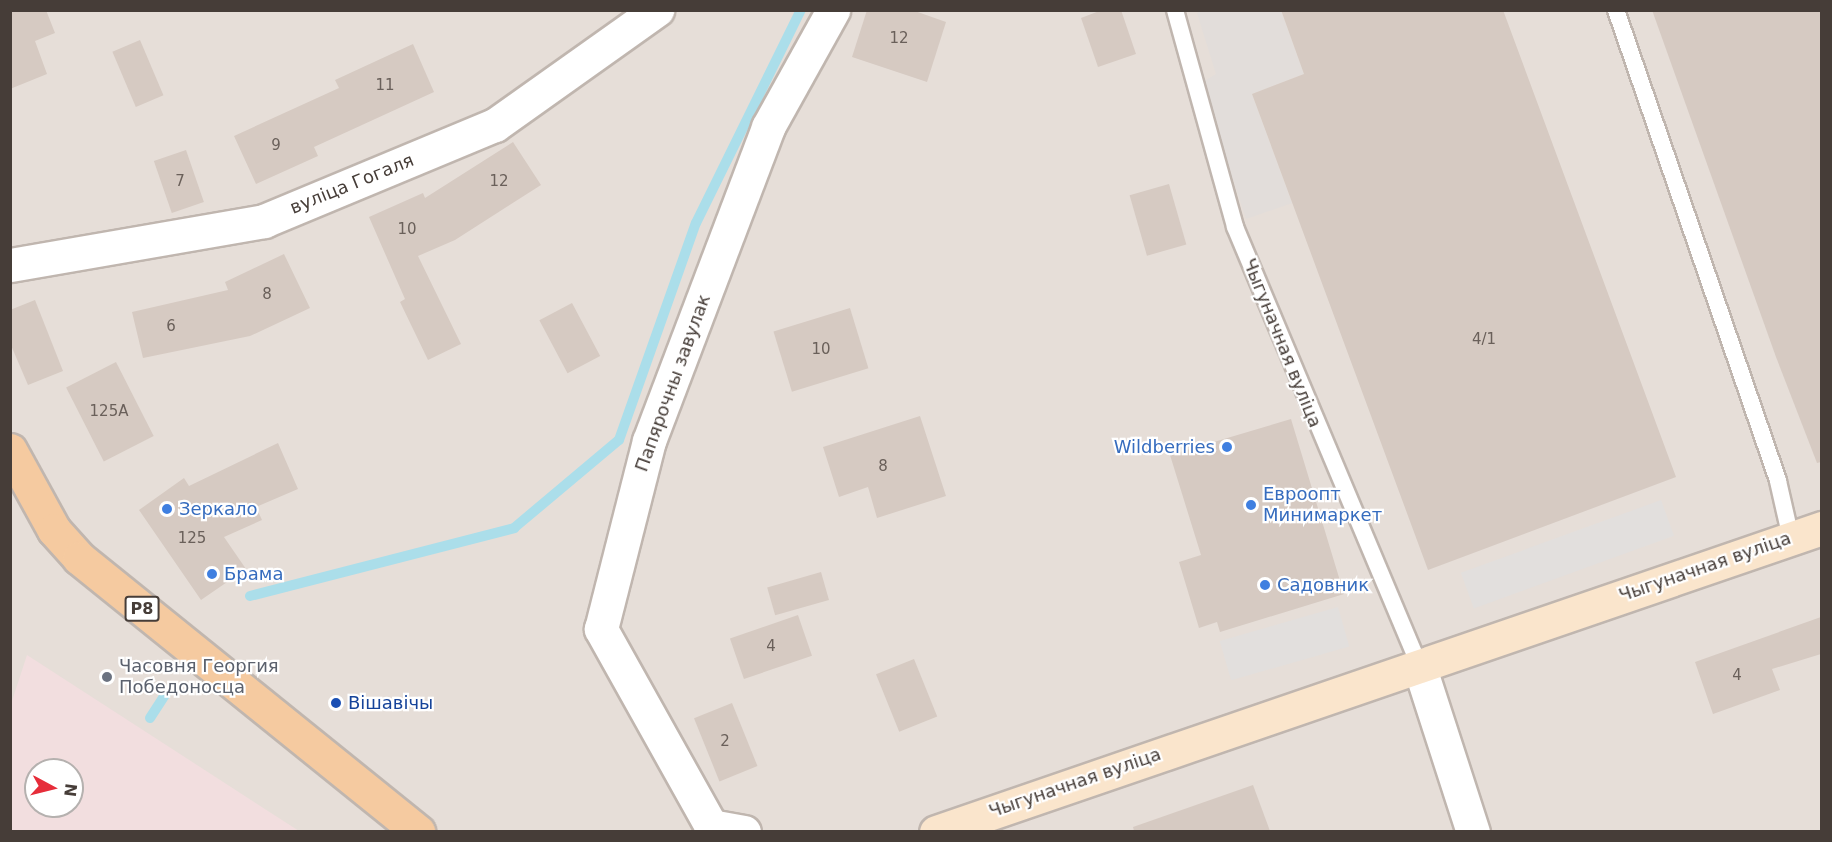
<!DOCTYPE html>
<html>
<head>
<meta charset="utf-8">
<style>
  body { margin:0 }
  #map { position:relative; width:1832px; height:842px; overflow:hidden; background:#f3eee9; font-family:"DejaVu Sans",sans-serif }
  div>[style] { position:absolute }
  .residential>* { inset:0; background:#e6ded8 }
  .industrial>* { inset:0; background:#e2ddda }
  .medical>* { inset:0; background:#f2dedf }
  .parking>* { inset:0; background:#e2dfdd; transform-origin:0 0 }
  .stream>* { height:10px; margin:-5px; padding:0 5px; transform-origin:5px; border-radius:5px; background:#abdeea }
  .building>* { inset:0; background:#d6cac2; transform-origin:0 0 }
  .roads { filter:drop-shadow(2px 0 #c0b6af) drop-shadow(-2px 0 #c0b6af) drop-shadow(0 2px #c0b6af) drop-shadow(0 -2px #c0b6af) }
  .lane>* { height:16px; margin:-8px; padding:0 8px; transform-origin:8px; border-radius:8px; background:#fff }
  .street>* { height:33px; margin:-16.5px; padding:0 16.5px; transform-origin:16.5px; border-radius:16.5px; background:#fff }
  .secondary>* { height:33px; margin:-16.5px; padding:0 16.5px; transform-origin:16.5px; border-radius:16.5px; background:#fae5cc }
  .primary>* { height:33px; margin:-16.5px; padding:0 16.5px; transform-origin:16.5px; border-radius:16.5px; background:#f5caa0 }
  .dots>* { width:16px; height:16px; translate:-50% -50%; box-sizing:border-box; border:3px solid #fff; border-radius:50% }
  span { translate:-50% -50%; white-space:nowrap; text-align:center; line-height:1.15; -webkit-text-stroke:4.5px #fff; paint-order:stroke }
  .number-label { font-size:15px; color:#6a605a }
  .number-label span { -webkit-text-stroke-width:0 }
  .shield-label span { padding:2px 4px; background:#fff; border:2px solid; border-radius:4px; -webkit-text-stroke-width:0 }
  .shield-label { font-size:16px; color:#463d38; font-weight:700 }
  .street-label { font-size:18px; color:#463d38 }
  .shop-label { font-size:18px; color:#366cbe }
  .right { translate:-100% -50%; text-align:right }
  .left { translate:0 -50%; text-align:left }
  .worship-label { font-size:18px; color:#5b616d }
  .transit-label { font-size:18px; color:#164399 }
  .frame { position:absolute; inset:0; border:12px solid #463d38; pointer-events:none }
  .north { position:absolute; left:24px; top:758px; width:60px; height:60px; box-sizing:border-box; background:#fff; border:2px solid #b5b1af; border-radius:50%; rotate:97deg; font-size:16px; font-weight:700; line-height:24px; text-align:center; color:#463d38 }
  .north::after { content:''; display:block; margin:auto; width:21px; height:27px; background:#e62d3a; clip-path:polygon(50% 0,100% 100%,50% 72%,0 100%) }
</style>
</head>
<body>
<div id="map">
  <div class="residential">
    <div style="clip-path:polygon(evenodd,10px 11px,1821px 11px,1821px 831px,11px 831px,10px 11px,36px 770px,72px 770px,72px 806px,36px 806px,36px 770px)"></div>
  </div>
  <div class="industrial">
    <div style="clip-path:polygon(1203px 10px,1281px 11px,1304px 74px,1252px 94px,1292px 203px,1246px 219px,1201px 83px,1216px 74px,1197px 13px)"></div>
  </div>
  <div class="medical">
    <div style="clip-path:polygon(evenodd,27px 655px,299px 831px,11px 831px,11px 704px,27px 655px,36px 770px,72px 770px,72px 806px,36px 806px,36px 770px)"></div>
  </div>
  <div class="parking">
    <div style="left:1661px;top:500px;width:38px;height:213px;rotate:70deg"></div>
    <div style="left:1338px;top:607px;width:41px;height:123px;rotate:74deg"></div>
  </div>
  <div class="stream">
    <div style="left:250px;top:596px;width:273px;rotate:-14.4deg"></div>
    <div style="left:514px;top:528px;width:137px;rotate:-40deg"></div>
    <div style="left:619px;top:440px;width:230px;rotate:-70.5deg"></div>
    <div style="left:696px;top:223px;width:237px;rotate:-63.8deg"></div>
    <div style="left:150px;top:718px;width:30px;rotate:-57deg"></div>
  </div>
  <div class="building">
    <div style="clip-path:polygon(10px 10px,46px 10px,55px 33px,35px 41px,47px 74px,10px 89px)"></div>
    <div style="clip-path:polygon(867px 10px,912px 10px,946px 22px,927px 82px,852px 57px)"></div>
    <div style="clip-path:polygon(1102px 10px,1121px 10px,1136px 54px,1098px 67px,1081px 18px)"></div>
    <div style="clip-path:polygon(1281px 10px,1503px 10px,1676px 477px,1428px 570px,1252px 94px,1304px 74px)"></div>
    <div style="clip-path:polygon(1652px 10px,1821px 10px,1821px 462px,1817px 463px,1776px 357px)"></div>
    <div style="left:140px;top:40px;width:60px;height:30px;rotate:67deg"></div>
    <div style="clip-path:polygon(413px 44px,434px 92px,314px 147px,318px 156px,256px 184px,234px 136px,339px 88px,335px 80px)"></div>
    <div style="clip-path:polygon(513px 142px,541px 185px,455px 240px,418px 256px,461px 344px,428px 360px,400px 302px,405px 299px,369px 217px,423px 193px,425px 198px)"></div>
    <div style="left:186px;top:150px;width:55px;height:34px;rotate:71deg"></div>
    <div style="left:1169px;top:184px;width:63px;height:41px;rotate:74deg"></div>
    <div style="clip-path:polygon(284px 254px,310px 308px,250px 336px,143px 358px,132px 312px,228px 290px,225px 282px)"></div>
    <div style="clip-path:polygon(35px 300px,63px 371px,28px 385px,10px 343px,10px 310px)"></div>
    <div style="left:572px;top:303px;width:60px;height:37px;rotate:62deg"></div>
    <div style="left:850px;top:308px;width:63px;height:80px;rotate:73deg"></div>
    <div style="left:116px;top:362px;width:83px;height:56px;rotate:63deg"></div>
    <div style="clip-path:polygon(920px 416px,946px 496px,877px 518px,868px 487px,839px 497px,823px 447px)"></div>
    <div style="clip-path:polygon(1291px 419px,1344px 594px,1220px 632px,1217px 622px,1199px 628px,1179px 562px,1201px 555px,1170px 455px)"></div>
    <div style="clip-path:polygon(278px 443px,298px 489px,256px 507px,262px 520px,224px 537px,246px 569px,201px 600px,139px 510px,184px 478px,189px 486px)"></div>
    <div style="left:821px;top:572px;width:29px;height:56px;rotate:74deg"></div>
    <div style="left:798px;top:615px;width:43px;height:72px;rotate:71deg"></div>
    <div style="clip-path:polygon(1821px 617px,1821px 654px,1772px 669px,1780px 690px,1713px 714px,1695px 662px)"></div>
    <div style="left:914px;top:659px;width:62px;height:41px;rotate:68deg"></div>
    <div style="left:732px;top:703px;width:68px;height:41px;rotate:68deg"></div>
    <div style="clip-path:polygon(1253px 785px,1270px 831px,1134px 831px,1133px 827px)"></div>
  </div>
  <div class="roads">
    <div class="lane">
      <div style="left:1175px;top:10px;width:225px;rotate:74.5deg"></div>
      <div style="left:1235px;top:227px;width:475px;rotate:67.2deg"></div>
      <div style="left:1616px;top:10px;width:498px;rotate:71deg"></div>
      <div style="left:1778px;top:481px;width:58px;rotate:77.2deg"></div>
    </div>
    <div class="street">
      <div style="left:10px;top:265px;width:258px;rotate:-9.8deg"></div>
      <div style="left:264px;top:221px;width:250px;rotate:-22.6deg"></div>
      <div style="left:495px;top:125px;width:199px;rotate:-35.4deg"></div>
      <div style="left:1419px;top:665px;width:176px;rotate:72.1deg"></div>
      <div style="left:744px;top:832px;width:34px;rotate:-170deg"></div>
      <div style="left:711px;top:826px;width:226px;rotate:-119.2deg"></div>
      <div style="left:601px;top:629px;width:194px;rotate:-75.7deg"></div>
      <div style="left:649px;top:441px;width:336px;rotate:-69.2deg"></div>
      <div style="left:768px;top:127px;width:134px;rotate:-60.9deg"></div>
    </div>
    <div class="secondary">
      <div style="left:936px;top:832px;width:937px;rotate:-18.94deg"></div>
    </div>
    <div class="primary">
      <div style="left:10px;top:450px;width:91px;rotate:61.2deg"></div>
      <div style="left:54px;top:530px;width:38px;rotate:48deg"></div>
      <div style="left:79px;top:558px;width:436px;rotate:38.9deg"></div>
    </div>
  </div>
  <div class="dots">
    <div style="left:1227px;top:447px;background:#3f7fe0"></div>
    <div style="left:1251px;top:505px;background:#3f7fe0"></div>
    <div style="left:167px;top:509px;background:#3f7fe0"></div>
    <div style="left:212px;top:574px;background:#3f7fe0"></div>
    <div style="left:1265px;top:585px;background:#3f7fe0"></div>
    <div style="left:107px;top:677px;background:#6b7280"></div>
    <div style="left:336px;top:703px;background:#1a4fb4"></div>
  </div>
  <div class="number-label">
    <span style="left:899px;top:39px">12</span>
    <span style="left:385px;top:86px">11</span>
    <span style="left:276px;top:146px">9</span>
    <span style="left:180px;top:182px">7</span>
    <span style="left:499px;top:182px">12</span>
    <span style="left:407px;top:230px">10</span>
    <span style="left:267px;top:295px">8</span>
    <span style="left:171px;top:327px">6</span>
    <span style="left:1484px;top:340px">4/1</span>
    <span style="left:821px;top:350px">10</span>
    <span style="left:109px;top:412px">125А</span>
    <span style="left:883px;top:467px">8</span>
    <span style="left:192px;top:539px">125</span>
    <span style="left:771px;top:647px">4</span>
    <span style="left:1737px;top:676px">4</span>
    <span style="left:725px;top:742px">2</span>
  </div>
  <div class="shield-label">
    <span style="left:142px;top:609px">Р8</span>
  </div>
  <div class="street-label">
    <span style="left:352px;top:184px;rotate:-22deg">вуліца Гогаля</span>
    <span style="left:1282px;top:343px;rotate:68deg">Чыгуначная вуліца</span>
    <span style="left:673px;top:383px;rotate:-70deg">Папярочны завулак</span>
    <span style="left:1705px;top:567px;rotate:-19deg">Чыгуначная вуліца</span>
    <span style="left:1075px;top:783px;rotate:-19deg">Чыгуначная вуліца</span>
  </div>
  <div class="shop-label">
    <span class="right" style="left:1215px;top:447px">Wildberries</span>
    <span class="left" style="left:1263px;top:505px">Евроопт<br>Минимаркет</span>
    <span class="left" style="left:179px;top:509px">Зеркало</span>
    <span class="left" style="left:224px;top:574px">Брама</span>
    <span class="left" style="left:1277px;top:585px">Садовник</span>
  </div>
  <div class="worship-label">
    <span class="left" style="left:119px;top:677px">Часовня Георгия<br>Победоносца</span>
  </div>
  <div class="transit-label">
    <span class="left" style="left:348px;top:703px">Вішавічы</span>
  </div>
  <div class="frame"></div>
  <div class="north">N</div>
</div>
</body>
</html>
